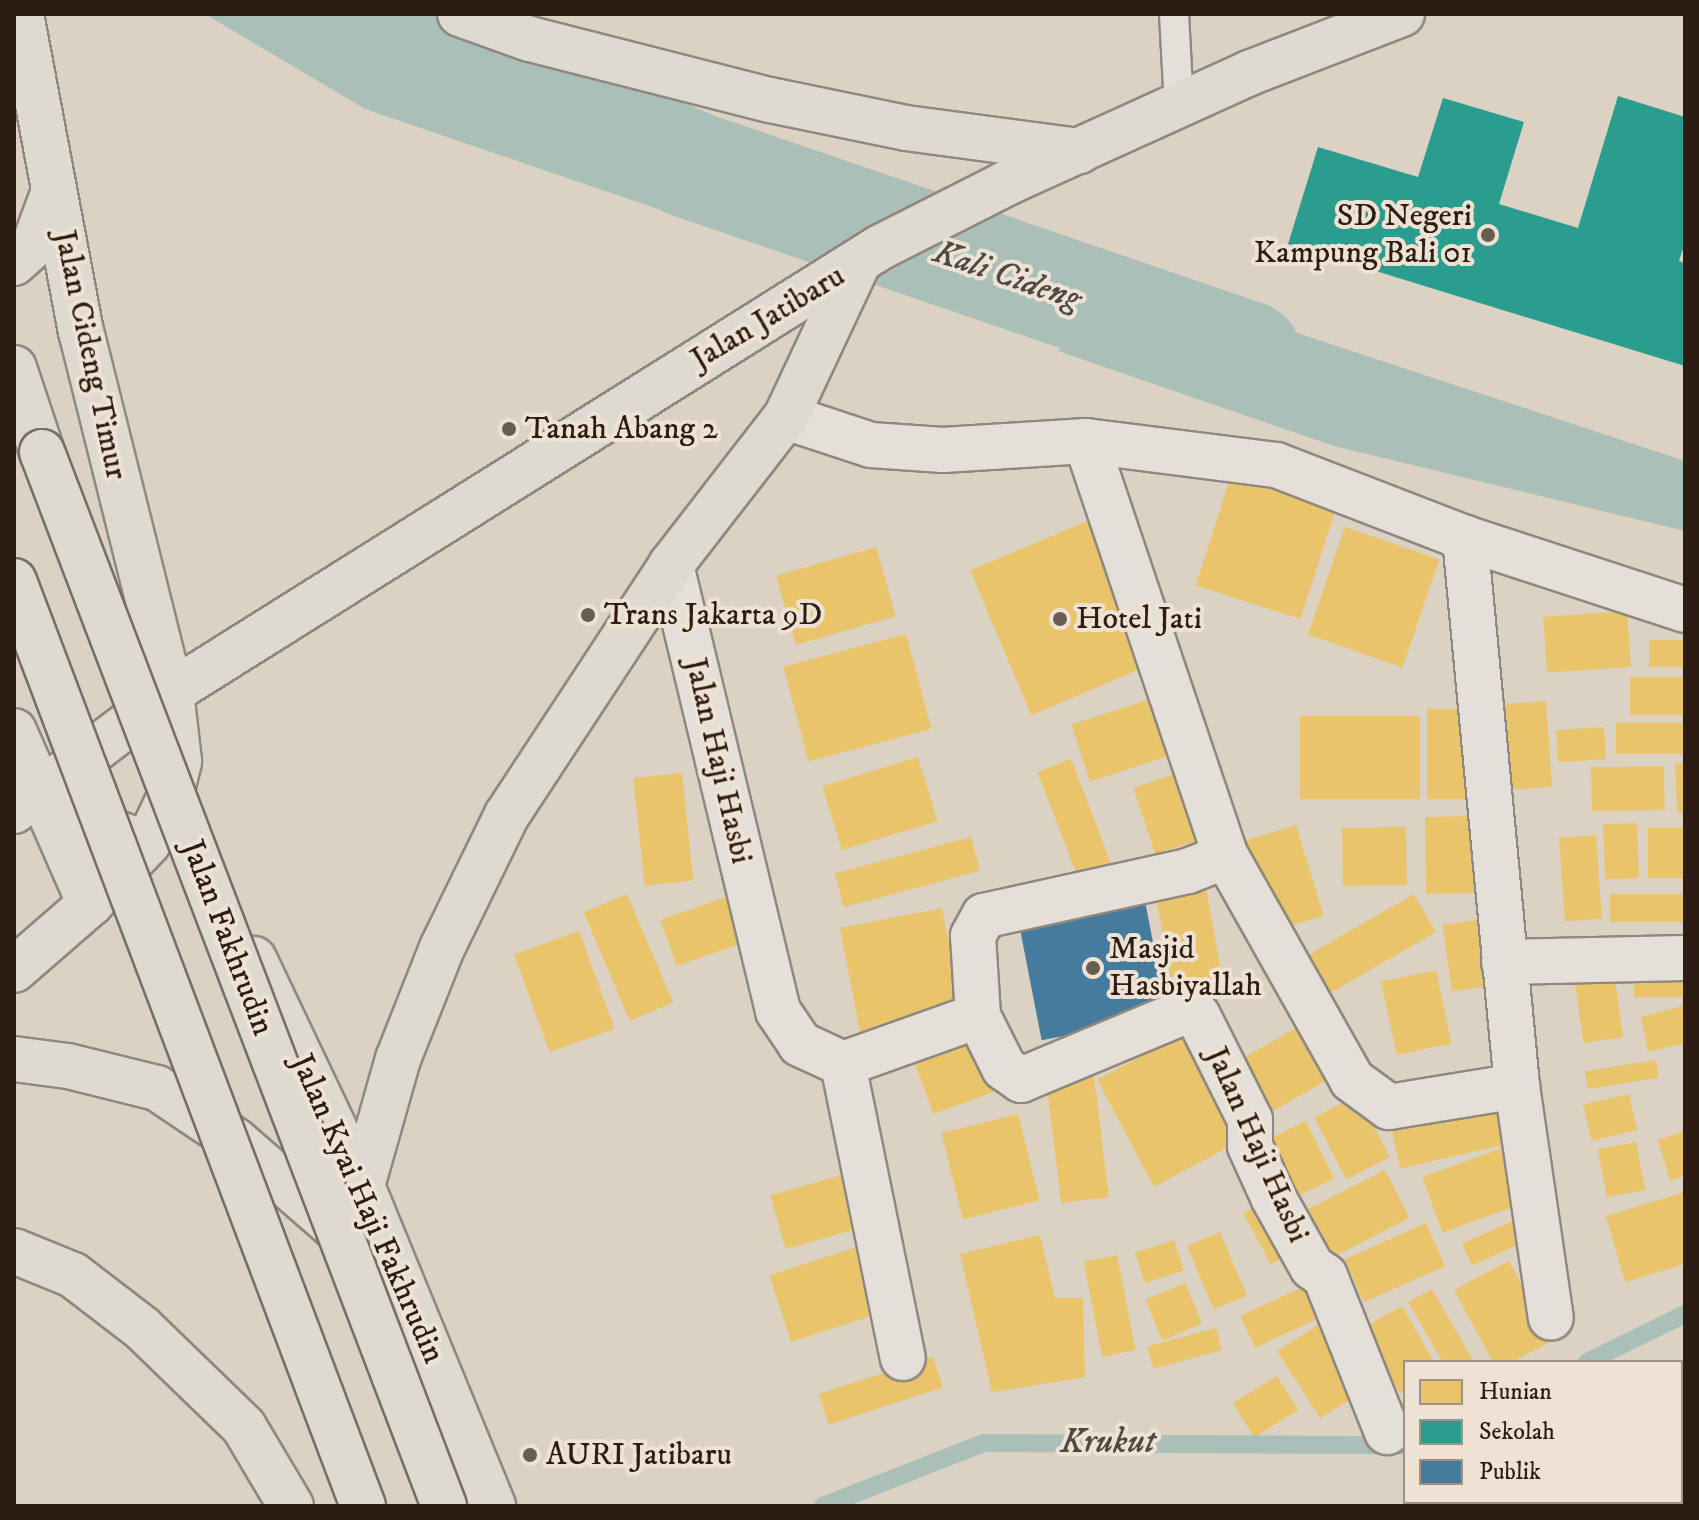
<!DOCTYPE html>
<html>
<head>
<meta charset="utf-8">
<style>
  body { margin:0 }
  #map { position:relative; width:1699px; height:1520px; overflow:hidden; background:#dbd2c4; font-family:"IM FELL DW Pica",serif }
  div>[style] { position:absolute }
  .water>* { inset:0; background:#aabfb7 }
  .homes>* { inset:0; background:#e9c46a; transform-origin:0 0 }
  .schools>* { inset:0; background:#2a9d8f }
  .public>* { inset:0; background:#457b9d; transform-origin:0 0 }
  .stream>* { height:18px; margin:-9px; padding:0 9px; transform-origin:9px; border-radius:9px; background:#aabfb7 }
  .river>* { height:108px; margin:-54px; padding:0 54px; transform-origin:54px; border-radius:54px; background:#aabfb7 }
  .roads { filter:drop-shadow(2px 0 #8f887f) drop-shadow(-2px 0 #8f887f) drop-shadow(0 2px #8f887f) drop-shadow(0 -2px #8f887f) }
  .service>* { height:28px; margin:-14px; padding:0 14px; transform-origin:14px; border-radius:14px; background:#e4dfd8 }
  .minor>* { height:44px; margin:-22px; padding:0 22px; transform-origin:22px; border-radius:22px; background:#e4dfd8 }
  .primary>* { height:44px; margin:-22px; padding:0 22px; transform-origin:22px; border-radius:22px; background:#ded9d1 }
  .bridges { filter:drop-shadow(2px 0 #766f67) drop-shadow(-2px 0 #766f67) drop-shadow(0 2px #766f67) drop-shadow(0 -2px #766f67) }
  .primary-bridge>* { height:44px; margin:-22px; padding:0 22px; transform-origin:22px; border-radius:22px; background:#ded9d1 }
  .dots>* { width:22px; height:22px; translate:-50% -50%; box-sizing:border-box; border:4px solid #ede2d3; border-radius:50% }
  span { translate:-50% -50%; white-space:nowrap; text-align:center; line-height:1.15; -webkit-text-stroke:8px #ede2d3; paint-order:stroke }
  .poi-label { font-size:32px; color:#2c1c13 }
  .right { translate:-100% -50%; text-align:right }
  .left { translate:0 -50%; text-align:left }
  .street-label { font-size:32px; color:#2c1c13 }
  .water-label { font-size:34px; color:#4c4a42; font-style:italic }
  .frame { position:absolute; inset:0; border:16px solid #2c1c13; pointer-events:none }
  .legend { position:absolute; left:1403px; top:1360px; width:280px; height:144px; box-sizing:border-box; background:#ede2d3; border:2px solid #a09386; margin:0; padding:10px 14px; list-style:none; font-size:24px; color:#2c1c13 }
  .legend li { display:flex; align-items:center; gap:16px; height:40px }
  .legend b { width:40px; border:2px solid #a09386 }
</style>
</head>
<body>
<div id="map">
  <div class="water">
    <div style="clip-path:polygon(205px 14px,448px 14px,771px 141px,658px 209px,365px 109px)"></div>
    <div style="clip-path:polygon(1140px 281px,1685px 461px,1685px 531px,1334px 446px,1058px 351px)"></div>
  </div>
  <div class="homes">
    <div style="left:1233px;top:470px;width:110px;height:121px;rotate:18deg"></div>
    <div style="left:1087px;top:521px;width:157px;height:127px;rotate:67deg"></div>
    <div style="left:1345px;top:527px;width:100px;height:114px;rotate:19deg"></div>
    <div style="left:876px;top:547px;width:72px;height:104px;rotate:74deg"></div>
    <div style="left:1627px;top:611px;width:56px;height:84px;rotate:86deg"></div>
    <div style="left:906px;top:634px;width:98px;height:127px;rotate:75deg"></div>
    <div style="left:1649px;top:640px;width:36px;height:27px"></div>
    <div style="left:1630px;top:677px;width:55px;height:38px"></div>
    <div style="left:1159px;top:696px;width:60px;height:92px;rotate:72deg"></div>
    <div style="left:1546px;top:701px;width:86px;height:46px;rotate:86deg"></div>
    <div style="left:1427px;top:709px;width:47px;height:90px"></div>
    <div style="left:1300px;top:716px;width:120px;height:83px"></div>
    <div style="left:1685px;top:723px;width:31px;height:69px;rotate:90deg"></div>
    <div style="left:1604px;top:727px;width:32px;height:48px;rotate:86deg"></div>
    <div style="left:918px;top:757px;width:67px;height:100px;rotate:73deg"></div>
    <div style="left:1071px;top:759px;width:116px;height:36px;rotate:69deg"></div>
    <div style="clip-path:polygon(1675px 763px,1685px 763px,1685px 813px,1677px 813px)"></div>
    <div style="left:1664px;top:766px;width:44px;height:73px;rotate:89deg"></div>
    <div style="left:1182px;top:772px;width:70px;height:51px;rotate:72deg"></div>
    <div style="left:682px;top:773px;width:108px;height:49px;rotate:84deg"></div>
    <div style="left:1479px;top:816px;width:77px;height:54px;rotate:89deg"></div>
    <div style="left:1637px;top:823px;width:55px;height:34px;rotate:88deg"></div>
    <div style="left:1296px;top:825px;width:95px;height:52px;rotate:73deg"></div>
    <div style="left:1406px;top:827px;width:58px;height:64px;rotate:89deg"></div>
    <div style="left:1685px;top:828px;width:50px;height:37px;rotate:90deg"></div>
    <div style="left:1596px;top:835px;width:84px;height:37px;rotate:86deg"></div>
    <div style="left:971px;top:837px;width:35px;height:141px;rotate:75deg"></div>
    <div style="left:1205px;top:881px;width:106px;height:51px;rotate:80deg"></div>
    <div style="left:738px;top:893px;width:49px;height:82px;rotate:71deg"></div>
    <div style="left:627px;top:894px;width:118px;height:47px;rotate:67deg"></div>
    <div style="left:1414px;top:894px;width:44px;height:129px;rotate:60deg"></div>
    <div style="left:1610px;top:894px;width:75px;height:28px"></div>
    <div style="left:942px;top:908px;width:106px;height:104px;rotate:79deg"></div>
    <div style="left:1491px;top:918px;width:67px;height:49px;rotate:82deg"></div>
    <div style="left:579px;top:931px;width:104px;height:69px;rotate:70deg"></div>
    <div style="left:1685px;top:964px;width:33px;height:51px;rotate:90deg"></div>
    <div style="left:1436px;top:970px;width:75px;height:56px;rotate:78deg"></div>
    <div style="left:1614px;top:973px;width:65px;height:40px;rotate:82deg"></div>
    <div style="clip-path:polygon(1685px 1005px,1685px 1043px,1648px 1052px,1641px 1017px)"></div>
    <div style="left:1304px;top:1023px;width:61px;height:74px;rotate:60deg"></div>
    <div style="left:971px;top:1030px;width:66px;height:64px;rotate:70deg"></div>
    <div style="left:1189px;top:1031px;width:121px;height:104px;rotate:62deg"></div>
    <div style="left:1656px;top:1060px;width:18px;height:72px;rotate:81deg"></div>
    <div style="left:1093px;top:1068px;width:130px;height:48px;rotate:83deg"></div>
    <div style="left:1510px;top:1092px;width:50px;height:124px;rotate:77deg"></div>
    <div style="left:1629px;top:1094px;width:37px;height:47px;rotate:77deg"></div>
    <div style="left:1358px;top:1095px;width:70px;height:49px;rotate:63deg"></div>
    <div style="left:1018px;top:1114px;width:89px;height:79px;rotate:76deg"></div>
    <div style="left:1306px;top:1121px;width:64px;height:59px;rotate:64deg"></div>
    <div style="clip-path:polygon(1685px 1131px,1685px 1176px,1670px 1181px,1658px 1140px)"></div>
    <div style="left:1636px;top:1142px;width:49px;height:39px;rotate:79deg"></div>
    <div style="left:1505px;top:1147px;width:59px;height:88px;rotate:70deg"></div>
    <div style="left:1385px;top:1170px;width:54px;height:105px;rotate:63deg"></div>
    <div style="left:852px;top:1172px;width:56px;height:85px;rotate:74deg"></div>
    <div style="clip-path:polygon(1685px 1192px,1685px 1264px,1625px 1282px,1606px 1216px)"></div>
    <div style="left:1270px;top:1199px;width:58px;height:30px;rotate:62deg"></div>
    <div style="left:1517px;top:1219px;width:24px;height:60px;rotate:66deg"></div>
    <div style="left:1426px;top:1223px;width:47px;height:89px;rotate:66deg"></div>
    <div style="left:1220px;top:1232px;width:69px;height:36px;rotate:67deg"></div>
    <div style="clip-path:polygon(1040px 1235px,1055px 1298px,1083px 1298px,1085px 1377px,992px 1392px,960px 1254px)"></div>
    <div style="left:1174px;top:1240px;width:32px;height:41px;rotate:72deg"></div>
    <div style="left:857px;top:1247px;width:70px;height:92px;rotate:72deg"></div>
    <div style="left:1117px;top:1255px;width:97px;height:34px;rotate:79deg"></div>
    <div style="clip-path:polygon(1509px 1261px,1552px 1341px,1512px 1362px,1493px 1362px,1454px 1290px)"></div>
    <div style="left:1322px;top:1278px;width:35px;height:90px;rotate:65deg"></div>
    <div style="left:1185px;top:1283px;width:44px;height:43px;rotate:67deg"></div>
    <div style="clip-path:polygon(1432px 1289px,1474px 1362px,1443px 1362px,1408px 1302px)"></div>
    <div style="clip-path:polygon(1402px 1306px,1434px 1362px,1405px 1362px,1405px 1390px,1400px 1393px,1363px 1328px)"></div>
    <div style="left:1319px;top:1324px;width:80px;height:50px;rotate:57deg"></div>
    <div style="left:1216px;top:1328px;width:23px;height:71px;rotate:75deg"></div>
    <div style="left:933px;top:1357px;width:32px;height:120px;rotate:72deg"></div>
    <div style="left:1277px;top:1376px;width:40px;height:52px;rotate:58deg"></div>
  </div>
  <div class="schools">
    <div style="clip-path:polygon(1618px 96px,1685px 117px,1685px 242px,1679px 261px,1685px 263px,1685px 366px,1288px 244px,1318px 147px,1418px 177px,1443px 98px,1524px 122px,1499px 204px,1578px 228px)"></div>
  </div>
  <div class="public">
    <div style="left:1144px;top:896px;width:122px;height:128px;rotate:79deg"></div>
  </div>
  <div class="stream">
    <div style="left:1587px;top:1362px;width:109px;rotate:-26.1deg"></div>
    <div style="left:823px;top:1506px;width:173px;rotate:-21.4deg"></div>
    <div style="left:984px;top:1443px;width:421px;rotate:0.3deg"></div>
  </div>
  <div class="river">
    <div style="left:348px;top:14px;width:373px;rotate:23.7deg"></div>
    <div style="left:689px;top:164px;width:590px;rotate:18.9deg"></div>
  </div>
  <div class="roads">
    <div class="service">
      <div style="left:1174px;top:14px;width:91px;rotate:86.9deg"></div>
    </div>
    <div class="minor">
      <div style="left:786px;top:417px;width:89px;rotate:18.2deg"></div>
      <div style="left:871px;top:445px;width:72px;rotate:4deg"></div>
      <div style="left:943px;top:450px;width:143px;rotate:-3.6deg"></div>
      <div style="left:1086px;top:441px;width:438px;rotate:71.4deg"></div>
      <div style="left:1226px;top:856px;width:257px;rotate:60.6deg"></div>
      <div style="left:1352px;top:1080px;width:46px;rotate:36.1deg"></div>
      <div style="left:1389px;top:1107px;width:130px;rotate:-9.3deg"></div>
      <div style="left:1086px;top:441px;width:192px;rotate:7.2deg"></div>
      <div style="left:1276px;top:465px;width:203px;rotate:21.1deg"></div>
      <div style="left:1465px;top:538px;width:231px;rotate:18.1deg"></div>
      <div style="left:1465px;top:538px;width:550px;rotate:84.58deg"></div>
      <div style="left:1517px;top:1086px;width:234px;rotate:81.7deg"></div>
      <div style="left:671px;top:565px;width:459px;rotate:76.5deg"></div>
      <div style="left:778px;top:1011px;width:40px;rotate:56deg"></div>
      <div style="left:800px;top:1044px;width:47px;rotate:24.9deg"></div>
      <div style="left:843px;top:1064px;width:143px;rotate:-19.6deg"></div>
      <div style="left:1226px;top:856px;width:41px;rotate:158.5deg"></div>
      <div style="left:1188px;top:871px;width:209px;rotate:167.6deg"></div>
      <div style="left:984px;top:916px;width:23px;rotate:119deg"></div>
      <div style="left:973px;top:936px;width:80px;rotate:86.4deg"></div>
      <div style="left:978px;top:1016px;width:58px;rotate:63.4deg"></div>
      <div style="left:1004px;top:1068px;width:21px;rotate:35deg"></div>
      <div style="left:1021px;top:1080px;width:179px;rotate:-22.7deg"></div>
      <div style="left:1186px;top:1011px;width:13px;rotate:23deg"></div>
      <div style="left:1198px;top:1016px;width:116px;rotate:63.4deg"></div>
      <div style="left:1250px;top:1120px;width:26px;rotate:90deg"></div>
      <div style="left:1250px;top:1146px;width:56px;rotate:65.7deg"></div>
      <div style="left:1273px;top:1197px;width:80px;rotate:60.9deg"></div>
      <div style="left:1312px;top:1267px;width:16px;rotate:35deg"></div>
      <div style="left:1325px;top:1276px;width:168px;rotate:68.3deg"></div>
      <div style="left:1504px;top:962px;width:181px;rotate:-1.3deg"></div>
      <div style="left:843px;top:1064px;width:300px;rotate:78.5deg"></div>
    </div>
    <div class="primary">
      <div style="left:460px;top:14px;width:74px;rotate:19.7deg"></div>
      <div style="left:530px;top:39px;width:248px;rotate:14.3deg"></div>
      <div style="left:770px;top:100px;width:139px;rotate:11.6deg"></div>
      <div style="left:906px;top:128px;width:175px;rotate:7.6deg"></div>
      <div style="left:14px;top:263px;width:27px;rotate:-42deg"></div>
      <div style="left:34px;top:245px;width:58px;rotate:-69.7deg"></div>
      <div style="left:14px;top:368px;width:89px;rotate:71.6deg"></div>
      <div style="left:14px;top:731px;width:189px;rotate:66.3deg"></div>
      <div style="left:39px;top:790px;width:45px;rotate:39.6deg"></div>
      <div style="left:74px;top:819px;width:70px;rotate:18.4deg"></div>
      <div style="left:14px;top:811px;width:197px;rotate:-37.2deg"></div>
      <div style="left:171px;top:692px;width:836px;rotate:-32.09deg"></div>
      <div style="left:879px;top:248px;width:144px;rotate:-26.9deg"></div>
      <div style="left:1007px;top:183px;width:266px;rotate:-24.4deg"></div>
      <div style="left:1249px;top:73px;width:164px;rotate:-21.1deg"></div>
      <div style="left:254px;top:959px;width:251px;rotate:64.6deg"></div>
      <div style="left:362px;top:1186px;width:346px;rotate:67.7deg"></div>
      <div style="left:14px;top:970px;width:101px;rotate:-41deg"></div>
      <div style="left:90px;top:904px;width:84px;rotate:-46.4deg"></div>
      <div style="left:148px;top:843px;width:54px;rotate:-64.9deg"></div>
      <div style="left:171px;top:794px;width:34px;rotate:-76deg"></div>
      <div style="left:179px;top:761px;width:69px;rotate:-96.6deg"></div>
      <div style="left:171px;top:692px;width:371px;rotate:-104deg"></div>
      <div style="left:81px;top:332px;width:324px;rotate:-100.7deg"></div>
      <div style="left:14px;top:1059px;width:54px;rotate:7.4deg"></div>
      <div style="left:68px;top:1066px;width:92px;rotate:13.9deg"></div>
      <div style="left:157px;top:1088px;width:95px;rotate:33.9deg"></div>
      <div style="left:236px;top:1141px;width:143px;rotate:41deg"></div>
      <div style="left:362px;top:1186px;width:132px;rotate:-74.2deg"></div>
      <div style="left:398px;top:1059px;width:119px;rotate:-68.4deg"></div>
      <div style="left:442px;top:948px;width:148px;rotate:-64deg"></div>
      <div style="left:507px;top:815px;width:299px;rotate:-56.7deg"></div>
      <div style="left:671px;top:565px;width:187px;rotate:-52.2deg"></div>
      <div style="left:786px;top:417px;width:170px;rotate:-64.9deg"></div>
      <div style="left:14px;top:1251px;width:64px;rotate:22.1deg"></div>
      <div style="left:73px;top:1275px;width:87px;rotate:37.5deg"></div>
      <div style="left:142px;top:1328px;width:142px;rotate:44.1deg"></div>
      <div style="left:244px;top:1427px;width:92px;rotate:59.3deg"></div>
    </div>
  </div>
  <div class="bridges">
    <div class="primary-bridge">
      <div style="left:42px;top:452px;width:1128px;rotate:69.12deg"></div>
      <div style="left:14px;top:581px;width:989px;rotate:69.33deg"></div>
    </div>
  </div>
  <div class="dots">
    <div style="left:1488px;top:235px;background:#695c51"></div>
    <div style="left:509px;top:429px;background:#695c51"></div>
    <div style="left:588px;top:615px;background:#695c51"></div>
    <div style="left:1060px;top:619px;background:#695c51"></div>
    <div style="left:1093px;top:968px;background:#695c51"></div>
    <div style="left:530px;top:1455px;background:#695c51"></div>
  </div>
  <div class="poi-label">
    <span class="right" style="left:1472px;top:235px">SD Negeri<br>Kampung Bali 01</span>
    <span class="left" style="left:525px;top:429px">Tanah Abang 2</span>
    <span class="left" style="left:604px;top:615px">Trans Jakarta 9D</span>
    <span class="left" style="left:1076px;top:619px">Hotel Jati</span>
    <span class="left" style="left:1109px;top:968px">Masjid<br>Hasbiyallah</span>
    <span class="left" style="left:546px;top:1455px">AURI Jatibaru</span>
  </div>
  <div class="street-label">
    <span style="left:768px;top:318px;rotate:-31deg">Jalan Jatibaru</span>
    <span style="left:90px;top:355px;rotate:78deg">Jalan Cideng Timur</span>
    <span style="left:718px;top:761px;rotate:77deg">Jalan Haji Hasbi</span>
    <span style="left:227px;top:938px;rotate:69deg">Jalan Fakhrudin</span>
    <span style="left:1257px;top:1145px;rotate:66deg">Jalan Haji Hasbi</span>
    <span style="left:367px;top:1209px;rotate:66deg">Jalan Kyai Haji Fakhrudin</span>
  </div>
  <div class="water-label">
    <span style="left:1007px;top:276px;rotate:19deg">Kali Cideng</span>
    <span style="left:1108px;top:1443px">Krukut</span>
  </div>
  <div class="frame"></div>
  <ul class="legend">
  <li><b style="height:22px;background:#e9c46a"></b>Hunian</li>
  <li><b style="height:22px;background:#2a9d8f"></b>Sekolah</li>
  <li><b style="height:22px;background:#457b9d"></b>Publik</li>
  </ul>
</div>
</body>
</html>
